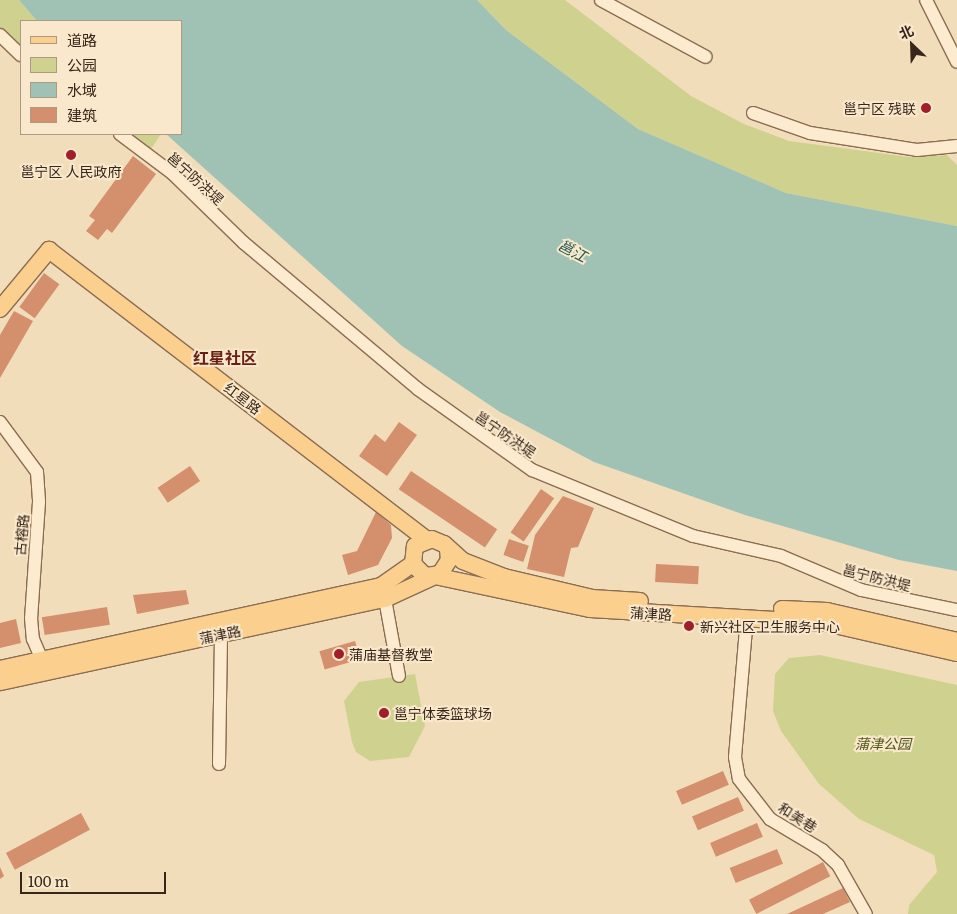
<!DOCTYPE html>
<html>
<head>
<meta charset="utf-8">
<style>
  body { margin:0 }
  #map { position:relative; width:957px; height:914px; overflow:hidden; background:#f2ddbb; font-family:Literata,"Noto Sans SC",serif }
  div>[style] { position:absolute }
  .green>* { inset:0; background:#cfd18e }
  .water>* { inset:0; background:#a0c2b5 }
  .building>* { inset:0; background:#d48f6d; transform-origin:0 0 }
  .roads { filter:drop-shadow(1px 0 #8b6c53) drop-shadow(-1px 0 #8b6c53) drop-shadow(0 1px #8b6c53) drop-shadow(0 -1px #8b6c53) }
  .minor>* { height:12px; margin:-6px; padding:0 6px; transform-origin:6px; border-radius:6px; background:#fcebcf }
  .major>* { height:16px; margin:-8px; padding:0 8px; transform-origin:8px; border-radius:8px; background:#fbd08e }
  .dots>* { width:14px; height:14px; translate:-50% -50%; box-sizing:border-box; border:2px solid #f9e8cb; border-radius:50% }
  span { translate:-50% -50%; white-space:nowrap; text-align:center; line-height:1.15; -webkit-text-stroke:4px #f9e8cb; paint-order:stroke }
  .poi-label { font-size:14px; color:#38261a }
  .right { translate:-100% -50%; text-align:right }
  .left { translate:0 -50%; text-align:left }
  .street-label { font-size:14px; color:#38261a }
  .park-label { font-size:14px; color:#4d571e; font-style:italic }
  .water-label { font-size:15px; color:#275a53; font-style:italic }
  .quarter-label { font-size:16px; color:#691f15; font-weight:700 }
  .legend { position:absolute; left:20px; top:20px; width:162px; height:115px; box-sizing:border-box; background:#f9e8cb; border:1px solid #ac9a84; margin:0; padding:6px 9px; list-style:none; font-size:15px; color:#38261a }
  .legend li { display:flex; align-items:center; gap:10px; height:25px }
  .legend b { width:25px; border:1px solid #ac9a84 }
  .north { position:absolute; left:887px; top:20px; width:50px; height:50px; -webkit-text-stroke:4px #f9e8cb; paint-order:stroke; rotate:336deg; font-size:14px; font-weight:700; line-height:20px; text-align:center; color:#38261a }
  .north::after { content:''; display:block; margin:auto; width:18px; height:22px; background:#38261a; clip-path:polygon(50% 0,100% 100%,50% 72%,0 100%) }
  .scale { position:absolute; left:20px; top:872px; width:146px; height:22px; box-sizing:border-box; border:2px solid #38261a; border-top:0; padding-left:6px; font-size:15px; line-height:18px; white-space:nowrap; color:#38261a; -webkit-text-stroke:4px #f9e8cb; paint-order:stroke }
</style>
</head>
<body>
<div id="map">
  <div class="green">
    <div style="clip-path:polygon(0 0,19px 0,37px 21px,21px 21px,21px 55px,0 35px)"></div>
    <div style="clip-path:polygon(477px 0,565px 0,691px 96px,744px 124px,789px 141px,909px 157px,947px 155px,957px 165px,957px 226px,786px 193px,638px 129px,506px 30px)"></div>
    <div style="clip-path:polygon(120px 134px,161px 134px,147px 155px)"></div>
    <div style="clip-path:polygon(820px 655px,957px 685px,957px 914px,908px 914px,909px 905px,937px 872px,934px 855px,859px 819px,819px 784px,781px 731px,773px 711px,775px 674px,789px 658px)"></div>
    <div style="clip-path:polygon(415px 674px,425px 726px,409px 757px,370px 761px,356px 752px,352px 742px,344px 701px,359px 682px)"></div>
  </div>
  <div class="water">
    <div style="clip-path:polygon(19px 0,477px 0,506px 30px,638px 129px,786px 193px,957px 226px,957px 571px,899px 560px,745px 515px,594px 462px,500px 412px,402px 346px,166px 134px,181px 134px,181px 21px,37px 21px)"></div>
  </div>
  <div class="building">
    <div style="clip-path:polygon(133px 156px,156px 174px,112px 233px,107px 229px,98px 240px,86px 231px,95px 220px,89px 216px)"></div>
    <div style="left:44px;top:273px;width:19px;height:42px;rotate:36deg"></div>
    <div style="clip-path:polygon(14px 311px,33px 321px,0 378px,0 335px)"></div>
    <div style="clip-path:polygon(399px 422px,417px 435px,387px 476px,359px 456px,375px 434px,385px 442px)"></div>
    <div style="left:190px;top:466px;width:18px;height:39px;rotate:56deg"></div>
    <div style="left:411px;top:471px;width:104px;height:22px;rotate:34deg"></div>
    <div style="left:541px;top:489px;width:16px;height:53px;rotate:35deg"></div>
    <div style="clip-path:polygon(563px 496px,594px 508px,578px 547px,571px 548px,564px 577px,527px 569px,535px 535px)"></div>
    <div style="clip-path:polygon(376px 512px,391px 525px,392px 538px,378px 565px,348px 575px,342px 555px,357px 551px)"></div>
    <div style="left:509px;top:539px;width:21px;height:17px;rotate:19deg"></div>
    <div style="left:656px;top:564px;width:43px;height:18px;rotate:3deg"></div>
    <div style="clip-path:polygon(186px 590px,189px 604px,137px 614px,133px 595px)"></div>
    <div style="left:107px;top:607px;width:18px;height:66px;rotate:81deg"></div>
    <div style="clip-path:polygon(16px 619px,21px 643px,0 648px,0 623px)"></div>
    <div style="left:355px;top:641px;width:19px;height:37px;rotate:74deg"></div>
    <div style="left:723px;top:771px;width:15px;height:51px;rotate:67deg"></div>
    <div style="left:738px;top:797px;width:15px;height:50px;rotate:67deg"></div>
    <div style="left:81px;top:813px;width:19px;height:85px;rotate:62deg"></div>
    <div style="left:757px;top:823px;width:15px;height:51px;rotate:67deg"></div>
    <div style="left:777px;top:849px;width:16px;height:51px;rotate:68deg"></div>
    <div style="left:823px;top:862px;width:16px;height:83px;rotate:63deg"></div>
    <div style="clip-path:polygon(0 867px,4px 876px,0 879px)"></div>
    <div style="clip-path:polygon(843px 888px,850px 902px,823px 914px,787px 914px)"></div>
  </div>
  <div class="roads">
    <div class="minor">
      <div style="left:601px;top:0;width:119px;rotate:28.5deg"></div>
      <div style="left:926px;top:0;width:69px;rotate:63.4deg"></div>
      <div style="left:0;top:35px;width:29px;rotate:44deg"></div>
      <div style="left:753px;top:113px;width:60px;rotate:19.3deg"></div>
      <div style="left:810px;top:133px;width:108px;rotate:9deg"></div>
      <div style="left:917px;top:150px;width:40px;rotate:-5.7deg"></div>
      <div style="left:120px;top:134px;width:65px;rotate:36.9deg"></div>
      <div style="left:172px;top:173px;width:100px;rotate:44.2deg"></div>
      <div style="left:244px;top:243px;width:227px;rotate:40deg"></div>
      <div style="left:418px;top:389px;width:140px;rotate:35.4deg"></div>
      <div style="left:532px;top:470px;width:174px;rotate:22.3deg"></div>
      <div style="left:693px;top:536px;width:90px;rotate:12.8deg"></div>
      <div style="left:781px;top:556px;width:87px;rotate:23deg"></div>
      <div style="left:861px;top:590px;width:98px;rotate:11.8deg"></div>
      <div style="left:0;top:422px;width:62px;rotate:53.5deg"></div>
      <div style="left:37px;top:472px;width:30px;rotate:86deg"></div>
      <div style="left:39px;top:502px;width:116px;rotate:93.9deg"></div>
      <div style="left:31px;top:618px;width:21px;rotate:85deg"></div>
      <div style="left:33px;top:639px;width:23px;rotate:67deg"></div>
      <div style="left:385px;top:599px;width:78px;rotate:79.7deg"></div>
      <div style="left:747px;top:617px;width:141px;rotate:94.9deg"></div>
      <div style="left:735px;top:757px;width:22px;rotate:80deg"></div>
      <div style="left:739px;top:779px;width:51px;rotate:52.2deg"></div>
      <div style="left:770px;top:819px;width:61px;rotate:30.8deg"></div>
      <div style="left:822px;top:850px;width:22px;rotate:43deg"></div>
      <div style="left:838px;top:865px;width:56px;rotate:60.3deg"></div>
      <div style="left:219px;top:764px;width:130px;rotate:-89.1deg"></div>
    </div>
    <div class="major">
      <div style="left:0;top:309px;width:77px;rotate:-50.3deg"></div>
      <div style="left:49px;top:250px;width:475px;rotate:37.5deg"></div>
      <div style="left:448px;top:549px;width:11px;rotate:85deg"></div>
      <div style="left:449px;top:560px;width:17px;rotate:123deg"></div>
      <div style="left:440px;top:574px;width:15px;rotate:172deg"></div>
      <div style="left:425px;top:576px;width:17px;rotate:-135deg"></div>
      <div style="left:413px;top:564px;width:18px;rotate:-84deg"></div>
      <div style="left:415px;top:546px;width:18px;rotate:-22deg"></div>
      <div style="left:432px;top:539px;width:13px;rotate:23deg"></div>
      <div style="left:444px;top:544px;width:25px;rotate:42deg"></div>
      <div style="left:463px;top:561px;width:44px;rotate:21.3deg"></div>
      <div style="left:504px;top:577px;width:90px;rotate:13.4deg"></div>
      <div style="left:592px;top:598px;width:48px;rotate:3.6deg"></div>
      <div style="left:782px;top:609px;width:45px;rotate:2.5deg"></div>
      <div style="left:827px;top:611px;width:133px;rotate:13deg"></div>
      <div style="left:0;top:669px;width:390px;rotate:-12.3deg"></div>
      <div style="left:381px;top:586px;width:39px;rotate:-35deg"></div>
      <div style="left:0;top:682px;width:394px;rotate:-12.2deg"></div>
      <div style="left:385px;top:599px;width:55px;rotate:-24.7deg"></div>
      <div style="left:435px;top:576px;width:158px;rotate:12deg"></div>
      <div style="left:590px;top:609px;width:236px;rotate:3.4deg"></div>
      <div style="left:826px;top:623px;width:134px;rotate:12.9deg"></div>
    </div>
  </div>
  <div class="dots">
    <div style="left:926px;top:108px;background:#a01d29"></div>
    <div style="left:71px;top:155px;background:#a01d29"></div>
    <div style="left:689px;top:626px;background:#a01d29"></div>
    <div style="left:339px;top:654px;background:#a01d29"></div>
    <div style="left:384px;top:713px;background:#a01d29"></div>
  </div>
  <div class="poi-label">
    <span class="right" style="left:916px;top:108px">邕宁区 残联</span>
    <span style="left:71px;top:171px">邕宁区 人民政府</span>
    <span class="left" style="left:700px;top:626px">新兴社区卫生服务中心</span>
    <span class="left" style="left:349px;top:654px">蒲庙基督教堂</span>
    <span class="left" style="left:394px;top:713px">邕宁体委篮球场</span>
  </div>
  <div class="street-label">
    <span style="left:196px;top:178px;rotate:42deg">邕宁防洪堤</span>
    <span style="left:243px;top:398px;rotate:37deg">红星路</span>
    <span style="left:506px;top:434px;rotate:34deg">邕宁防洪堤</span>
    <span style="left:21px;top:535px;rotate:-85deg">古榕路</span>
    <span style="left:877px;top:577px;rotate:14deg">邕宁防洪堤</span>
    <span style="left:651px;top:613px;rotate:3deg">蒲津路</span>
    <span style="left:220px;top:634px;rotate:-12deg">蒲津路</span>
    <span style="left:798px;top:817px;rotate:32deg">和美巷</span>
  </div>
  <div class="park-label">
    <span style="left:883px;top:743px">蒲津公园</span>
  </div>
  <div class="water-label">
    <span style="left:573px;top:250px;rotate:27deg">邕江</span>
  </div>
  <div class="quarter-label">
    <span style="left:225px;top:357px">红星社区</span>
  </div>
  <ul class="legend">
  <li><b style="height:6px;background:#fbd08e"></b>道路</li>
  <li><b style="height:14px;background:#cfd18e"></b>公园</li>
  <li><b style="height:14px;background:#a0c2b5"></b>水域</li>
  <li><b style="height:14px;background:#d48f6d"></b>建筑</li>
  </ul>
  <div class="north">北</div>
  <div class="scale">100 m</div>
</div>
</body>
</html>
